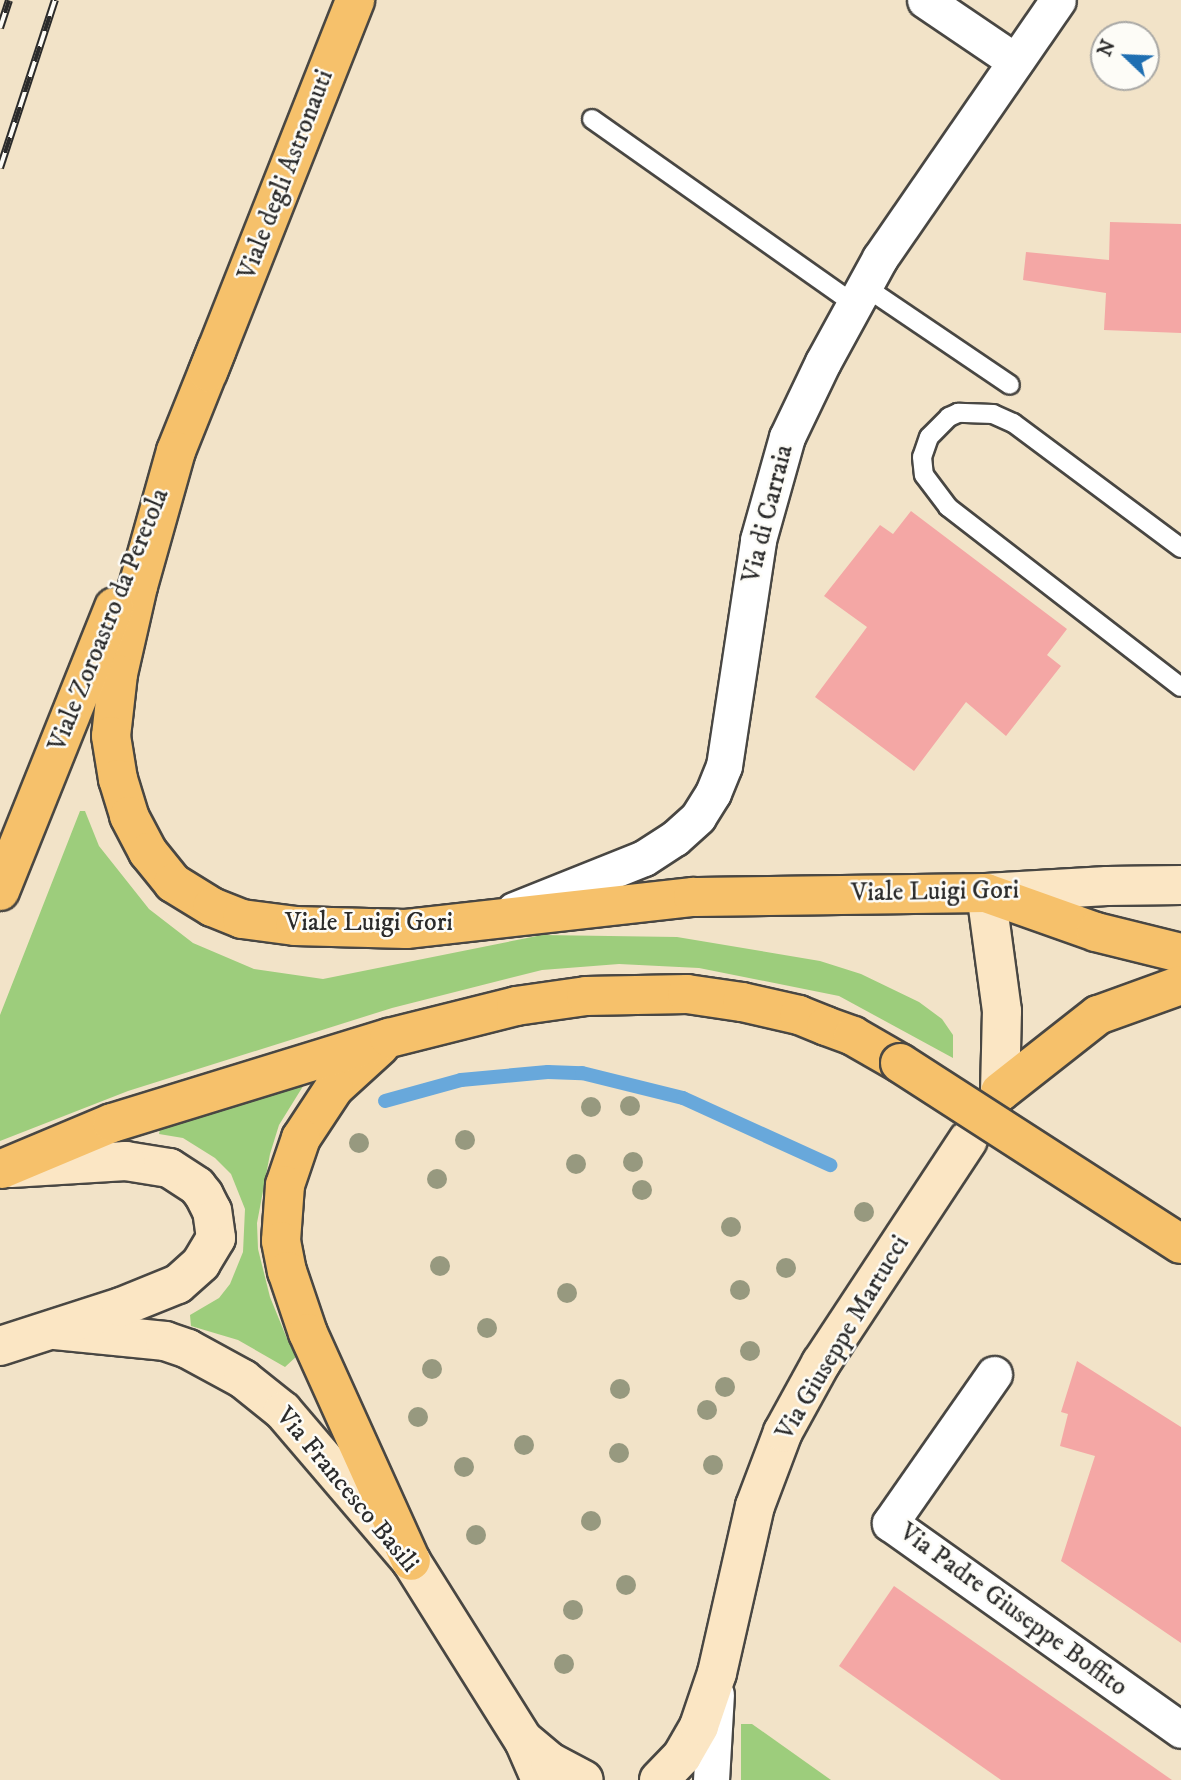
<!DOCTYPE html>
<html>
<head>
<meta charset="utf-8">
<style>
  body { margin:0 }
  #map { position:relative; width:1181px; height:1780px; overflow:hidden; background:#f2e3c8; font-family:"IM FELL DW Pica",serif }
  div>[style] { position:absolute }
  .green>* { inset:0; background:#9dcd7c }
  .stream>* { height:14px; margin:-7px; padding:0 7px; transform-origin:7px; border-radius:7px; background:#68a8db }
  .building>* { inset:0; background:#f4a7a5 }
  .roads { filter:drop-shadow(2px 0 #494743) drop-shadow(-2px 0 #494743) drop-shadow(0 2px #494743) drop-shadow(0 -2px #494743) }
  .lane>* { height:18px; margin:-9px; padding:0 9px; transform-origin:9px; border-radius:9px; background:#fff }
  .street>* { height:35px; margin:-17.5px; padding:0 17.5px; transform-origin:17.5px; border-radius:17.5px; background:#fff }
  .secondary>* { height:38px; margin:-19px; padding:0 19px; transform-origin:19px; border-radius:19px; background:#fbe6c4 }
  .primary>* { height:38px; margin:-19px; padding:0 19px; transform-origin:19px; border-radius:19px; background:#f6c16b }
  .highway>* { height:38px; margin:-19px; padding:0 19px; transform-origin:19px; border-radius:19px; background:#f6c16b }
  .rail>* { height:8px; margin-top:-4px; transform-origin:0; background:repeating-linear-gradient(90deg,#fdfcf7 0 16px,#2b2b2b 0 32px); box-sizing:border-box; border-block:2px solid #2b2b2b }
  .bridges { filter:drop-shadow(2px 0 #494743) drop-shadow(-2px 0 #494743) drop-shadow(0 2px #494743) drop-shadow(0 -2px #494743) }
  .highway-bridge>* { height:38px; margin:-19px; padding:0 19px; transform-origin:19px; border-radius:19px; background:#f6c16b }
  .trees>* { width:20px; height:20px; margin:-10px; border-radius:50%; background:#97997f }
  span { translate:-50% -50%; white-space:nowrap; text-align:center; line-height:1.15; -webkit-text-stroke:5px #fdfcf7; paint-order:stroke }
  .street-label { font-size:26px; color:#2b2b2b }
  .north { position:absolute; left:1090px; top:21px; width:70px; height:70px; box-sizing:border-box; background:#fdfcf7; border:2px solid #a9a8a5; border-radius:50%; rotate:293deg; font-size:19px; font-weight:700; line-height:28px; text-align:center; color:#2b2b2b }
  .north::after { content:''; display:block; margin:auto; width:24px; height:32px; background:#1f6fb2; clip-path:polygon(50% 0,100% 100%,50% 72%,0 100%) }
</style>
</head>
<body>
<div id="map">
  <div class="green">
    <div style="clip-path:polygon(80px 811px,85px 811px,99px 846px,149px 909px,193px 943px,254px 969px,323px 979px,542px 935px,677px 937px,820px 961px,861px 974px,919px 1002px,942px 1019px,953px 1035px,953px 1058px,839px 996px,699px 968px,619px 964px,542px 970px,392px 1008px,128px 1091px,0 1141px,0 1015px)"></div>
    <div style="clip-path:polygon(305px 1083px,279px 1125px,270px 1154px,257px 1223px,258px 1249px,270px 1297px,288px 1341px,298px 1355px,285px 1367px,238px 1340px,191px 1326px,190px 1315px,219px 1298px,230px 1284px,243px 1252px,245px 1209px,231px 1174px,215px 1158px,183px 1138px,159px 1134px,161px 1124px)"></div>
    <div style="clip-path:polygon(741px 1724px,752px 1724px,831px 1780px,741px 1780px)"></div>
  </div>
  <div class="stream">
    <div style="left:385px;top:1101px;width:79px;rotate:-15.4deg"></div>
    <div style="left:461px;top:1080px;width:87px;rotate:-5.3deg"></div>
    <div style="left:548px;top:1072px;width:34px;rotate:2deg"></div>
    <div style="left:582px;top:1073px;width:104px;rotate:13.9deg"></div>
    <div style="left:683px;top:1098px;width:162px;rotate:24.5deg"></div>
  </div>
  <div class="building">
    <div style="clip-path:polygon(1110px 222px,1181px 224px,1181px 333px,1104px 330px,1106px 293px,1023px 280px,1026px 252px,1109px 260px)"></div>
    <div style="clip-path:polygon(911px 511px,1067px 629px,1047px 655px,1061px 666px,1006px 736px,966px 702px,914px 771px,815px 697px,867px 627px,824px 596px,880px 525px,893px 534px)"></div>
    <div style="clip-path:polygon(1077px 1361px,1181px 1427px,1181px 1643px,1061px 1561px,1095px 1456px,1060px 1446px,1068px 1414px,1061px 1412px)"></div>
    <div style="clip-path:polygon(894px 1586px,1172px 1780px,1001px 1780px,839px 1666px)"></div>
  </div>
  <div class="roads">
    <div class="lane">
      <div style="left:592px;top:119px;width:319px;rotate:35.2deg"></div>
      <div style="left:864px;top:286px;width:176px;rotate:34.1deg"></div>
      <div style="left:1181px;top:548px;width:209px;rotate:-143.3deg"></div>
      <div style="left:1013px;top:423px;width:22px;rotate:-156deg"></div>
      <div style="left:993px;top:414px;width:35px;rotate:-178deg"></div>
      <div style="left:958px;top:413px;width:10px;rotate:156deg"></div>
      <div style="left:949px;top:417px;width:28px;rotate:135deg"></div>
      <div style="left:929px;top:437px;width:21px;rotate:109deg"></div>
      <div style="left:922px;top:457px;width:18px;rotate:84deg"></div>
      <div style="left:924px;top:475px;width:40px;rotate:53deg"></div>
      <div style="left:948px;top:507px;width:294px;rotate:37.7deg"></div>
    </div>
    <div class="street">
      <div style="left:925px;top:0;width:109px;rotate:34.1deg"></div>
      <div style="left:514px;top:910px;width:140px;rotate:-21.8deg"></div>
      <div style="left:644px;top:858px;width:37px;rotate:-33deg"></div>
      <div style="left:675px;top:838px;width:31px;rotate:-42deg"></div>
      <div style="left:698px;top:817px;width:28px;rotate:-58deg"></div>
      <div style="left:713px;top:793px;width:29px;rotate:-68deg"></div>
      <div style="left:724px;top:766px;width:229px;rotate:-81.4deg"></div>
      <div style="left:758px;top:540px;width:107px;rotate:-74.3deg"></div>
      <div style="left:787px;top:437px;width:83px;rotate:-64.4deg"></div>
      <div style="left:823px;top:362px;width:119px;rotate:-61.3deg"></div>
      <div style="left:880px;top:258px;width:313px;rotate:-55.4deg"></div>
      <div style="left:994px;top:1374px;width:182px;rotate:124.9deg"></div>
      <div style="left:890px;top:1523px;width:357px;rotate:35.4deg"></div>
      <div style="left:711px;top:1780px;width:86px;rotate:-86.7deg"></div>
    </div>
    <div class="secondary">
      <div style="left:1000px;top:1092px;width:81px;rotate:-88.6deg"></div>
      <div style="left:1002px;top:1011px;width:119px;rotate:-97.7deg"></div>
      <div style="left:986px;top:893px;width:121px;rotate:-3.3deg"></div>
      <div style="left:1107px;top:886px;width:74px;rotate:-0.8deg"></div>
      <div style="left:55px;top:1330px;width:111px;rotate:5.7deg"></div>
      <div style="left:165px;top:1341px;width:24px;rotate:19deg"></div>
      <div style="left:188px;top:1349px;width:63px;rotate:28.6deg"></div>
      <div style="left:243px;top:1379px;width:51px;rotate:38.7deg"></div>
      <div style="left:283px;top:1411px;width:197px;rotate:49.5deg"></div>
      <div style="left:411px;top:1561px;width:213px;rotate:57.9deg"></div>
      <div style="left:524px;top:1741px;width:43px;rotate:66.4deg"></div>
      <div style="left:0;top:1346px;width:127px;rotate:-17.9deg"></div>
      <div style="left:121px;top:1307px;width:61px;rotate:-22deg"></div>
      <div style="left:178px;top:1284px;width:31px;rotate:-42deg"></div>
      <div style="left:201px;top:1263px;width:29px;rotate:-59deg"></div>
      <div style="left:216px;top:1238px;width:27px;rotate:-98deg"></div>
      <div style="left:212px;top:1211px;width:18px;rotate:-117deg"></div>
      <div style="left:204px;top:1195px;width:11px;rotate:-128deg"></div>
      <div style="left:197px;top:1186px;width:33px;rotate:-147deg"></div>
      <div style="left:169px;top:1168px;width:44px;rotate:-170.8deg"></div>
      <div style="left:126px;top:1161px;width:115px;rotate:176.5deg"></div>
      <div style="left:525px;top:1741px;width:33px;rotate:40deg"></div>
      <div style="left:550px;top:1762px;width:38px;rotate:28deg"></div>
      <div style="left:659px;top:1780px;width:33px;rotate:-46deg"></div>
      <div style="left:682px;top:1756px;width:34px;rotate:-60deg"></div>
      <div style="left:699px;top:1726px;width:56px;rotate:-71.2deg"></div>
      <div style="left:717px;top:1673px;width:171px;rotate:-77.2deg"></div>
      <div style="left:755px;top:1506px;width:79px;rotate:-69.3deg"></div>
      <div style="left:783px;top:1432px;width:79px;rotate:-61.2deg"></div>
      <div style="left:821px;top:1363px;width:267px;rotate:-56.6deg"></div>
    </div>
    <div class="primary">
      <div style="left:217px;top:349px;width:110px;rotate:111.9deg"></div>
      <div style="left:176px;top:451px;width:140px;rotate:105.7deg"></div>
      <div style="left:138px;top:586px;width:90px;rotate:102.8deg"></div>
      <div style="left:118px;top:674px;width:62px;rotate:96.4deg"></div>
      <div style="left:111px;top:736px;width:44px;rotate:80.8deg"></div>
      <div style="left:118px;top:779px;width:39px;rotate:73deg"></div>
      <div style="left:129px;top:816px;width:41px;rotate:62.2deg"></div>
      <div style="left:148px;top:852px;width:40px;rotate:51deg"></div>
      <div style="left:173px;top:883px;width:46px;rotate:31.6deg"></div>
      <div style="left:212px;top:907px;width:32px;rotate:22deg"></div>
      <div style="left:242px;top:919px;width:53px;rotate:7.5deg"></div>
      <div style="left:295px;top:926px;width:111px;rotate:1.5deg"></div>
      <div style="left:406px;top:929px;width:289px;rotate:-6.4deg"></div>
      <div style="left:693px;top:897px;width:293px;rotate:-0.8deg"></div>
      <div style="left:208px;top:372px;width:400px;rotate:-68.4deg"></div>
      <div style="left:0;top:891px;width:306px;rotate:-68.1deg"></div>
    </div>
    <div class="highway">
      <div style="left:986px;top:893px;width:117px;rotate:19.5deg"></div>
      <div style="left:1096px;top:932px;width:88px;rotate:13.9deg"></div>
      <div style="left:380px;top:1046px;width:62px;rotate:137.6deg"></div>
      <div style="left:334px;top:1088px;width:60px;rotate:123.4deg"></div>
      <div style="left:301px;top:1138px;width:50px;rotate:108.8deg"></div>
      <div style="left:285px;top:1185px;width:56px;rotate:94.1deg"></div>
      <div style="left:281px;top:1241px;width:31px;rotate:79deg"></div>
      <div style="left:287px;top:1271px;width:65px;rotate:71.3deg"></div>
      <div style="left:308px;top:1333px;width:250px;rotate:65.7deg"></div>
      <div style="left:1000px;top:1092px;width:125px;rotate:-38.2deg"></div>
      <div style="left:1098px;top:1015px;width:88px;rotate:-19.9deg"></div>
      <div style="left:2px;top:1169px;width:119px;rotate:-22.7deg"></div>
      <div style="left:112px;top:1123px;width:290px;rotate:-17.1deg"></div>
      <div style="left:389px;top:1038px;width:131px;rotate:-14.1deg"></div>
      <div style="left:516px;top:1006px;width:71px;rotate:-8.1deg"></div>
      <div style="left:586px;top:996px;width:101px;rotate:-1.1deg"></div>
      <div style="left:687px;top:994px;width:56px;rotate:8.3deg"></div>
      <div style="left:742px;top:1002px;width:58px;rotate:12.8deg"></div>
      <div style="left:799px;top:1015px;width:29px;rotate:22deg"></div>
      <div style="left:826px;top:1026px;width:29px;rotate:20deg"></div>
      <div style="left:853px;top:1036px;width:54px;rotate:29.9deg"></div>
    </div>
  </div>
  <div class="rail">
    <div style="left:0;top:28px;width:29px;rotate:-72deg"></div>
    <div style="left:0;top:168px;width:177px;rotate:-71.9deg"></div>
  </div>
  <div class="bridges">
    <div class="highway-bridge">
      <div style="left:900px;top:1063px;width:334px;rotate:32.8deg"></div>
    </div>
  </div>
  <div class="trees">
    <div style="left:630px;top:1106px"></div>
    <div style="left:591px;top:1107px"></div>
    <div style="left:465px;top:1140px"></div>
    <div style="left:359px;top:1143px"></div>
    <div style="left:633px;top:1162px"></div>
    <div style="left:576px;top:1164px"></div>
    <div style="left:437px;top:1179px"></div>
    <div style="left:642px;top:1190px"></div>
    <div style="left:864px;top:1212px"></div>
    <div style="left:731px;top:1227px"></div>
    <div style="left:440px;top:1266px"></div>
    <div style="left:786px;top:1268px"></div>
    <div style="left:740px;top:1290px"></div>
    <div style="left:567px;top:1293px"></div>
    <div style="left:487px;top:1328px"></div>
    <div style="left:750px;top:1351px"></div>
    <div style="left:432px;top:1369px"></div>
    <div style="left:725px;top:1387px"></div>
    <div style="left:620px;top:1389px"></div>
    <div style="left:707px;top:1410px"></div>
    <div style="left:418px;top:1417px"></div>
    <div style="left:524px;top:1445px"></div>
    <div style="left:619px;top:1453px"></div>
    <div style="left:713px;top:1465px"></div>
    <div style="left:464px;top:1467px"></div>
    <div style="left:591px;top:1521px"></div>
    <div style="left:476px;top:1535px"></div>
    <div style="left:626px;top:1585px"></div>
    <div style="left:573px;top:1610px"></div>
    <div style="left:564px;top:1664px"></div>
  </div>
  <div class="street-label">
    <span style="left:286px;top:175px;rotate:-69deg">Viale degli Astronauti</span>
    <span style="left:768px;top:514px;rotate:-76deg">Via di Carraia</span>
    <span style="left:109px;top:620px;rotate:-68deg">Viale Zoroastro da Peretola</span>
    <span style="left:935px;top:892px;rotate:-1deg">Viale Luigi Gori</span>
    <span style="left:369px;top:923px">Viale Luigi Gori</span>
    <span style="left:843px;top:1338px;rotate:-59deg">Via Giuseppe Martucci</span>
    <span style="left:347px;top:1490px;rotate:50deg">Via Francesco Basili</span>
    <span style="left:1013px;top:1610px;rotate:36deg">Via Padre Giuseppe Boffito</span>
  </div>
  <div class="north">N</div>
</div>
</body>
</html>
